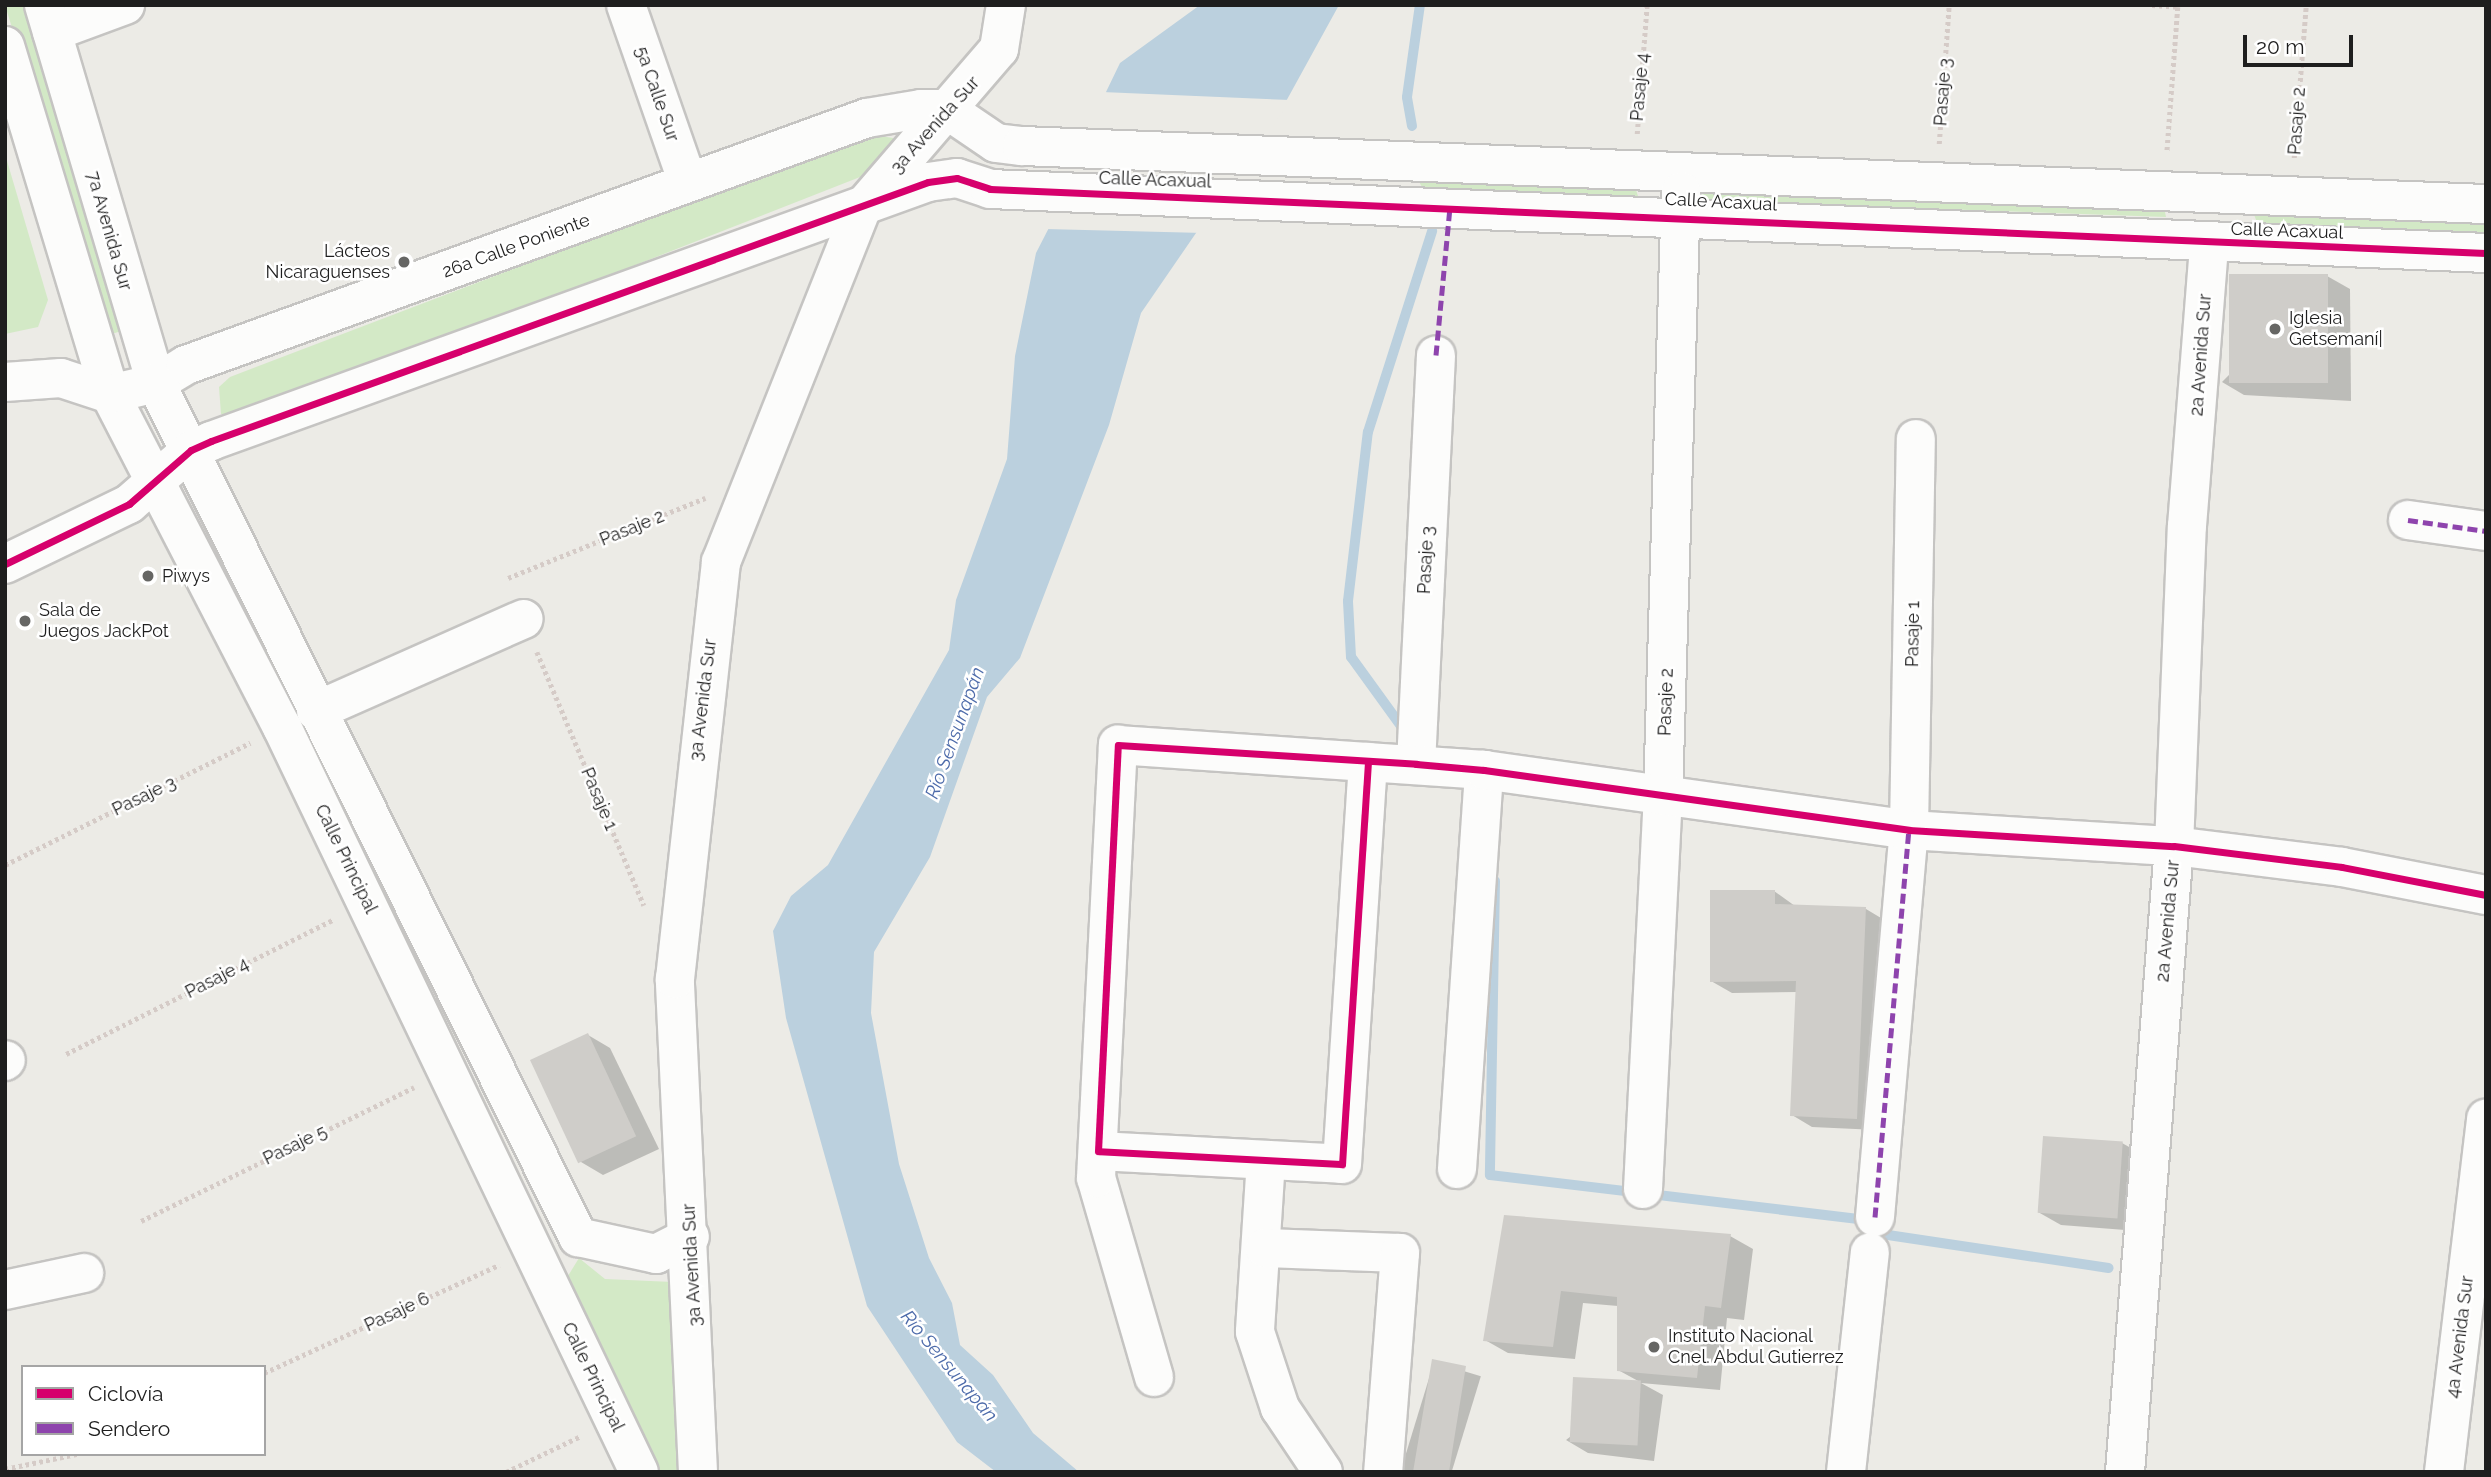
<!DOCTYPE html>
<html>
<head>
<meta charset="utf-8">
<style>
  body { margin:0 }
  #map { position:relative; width:2491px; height:1477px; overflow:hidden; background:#ecebe6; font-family:Raleway,sans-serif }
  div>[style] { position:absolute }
  .grass>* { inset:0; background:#d3e9c6 }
  .water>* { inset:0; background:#bbd0de }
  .pier>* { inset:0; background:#ecebe6 }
  .shadow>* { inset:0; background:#0003; transform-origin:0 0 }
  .stream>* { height:10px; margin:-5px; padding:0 5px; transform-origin:5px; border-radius:5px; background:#bbd0de }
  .building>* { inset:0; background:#cfcdc9; transform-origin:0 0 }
  .path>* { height:4.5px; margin-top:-2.25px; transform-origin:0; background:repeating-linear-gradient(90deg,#d5cbc7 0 3.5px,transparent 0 7px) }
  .roads { filter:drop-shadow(2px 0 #c5c4c2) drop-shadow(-2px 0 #c5c4c2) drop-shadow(0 2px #c5c4c2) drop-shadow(0 -2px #c5c4c2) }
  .minor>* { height:38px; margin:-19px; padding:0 19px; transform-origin:19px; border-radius:19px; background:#fcfcfb }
  .quiet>* { height:5px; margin-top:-2.5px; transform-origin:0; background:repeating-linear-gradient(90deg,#8e44ad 0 10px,transparent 0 15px) }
  .cycleway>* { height:7px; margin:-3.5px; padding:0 3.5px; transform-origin:3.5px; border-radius:3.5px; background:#d6006c }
  .dots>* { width:19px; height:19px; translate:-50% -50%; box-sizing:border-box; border:4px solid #fff; border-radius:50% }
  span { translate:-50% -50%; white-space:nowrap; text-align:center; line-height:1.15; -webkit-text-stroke:5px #fff; paint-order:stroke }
  .street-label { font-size:18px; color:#1e1e1e }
  .poi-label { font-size:18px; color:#1e1e1e }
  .right { translate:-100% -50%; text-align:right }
  .left { translate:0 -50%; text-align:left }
  .water-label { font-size:19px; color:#4d6baa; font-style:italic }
  .frame { position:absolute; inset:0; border:7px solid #1e1e1e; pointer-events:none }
  .legend { position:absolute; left:21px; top:1365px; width:245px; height:91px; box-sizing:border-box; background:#fff; border:2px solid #a5a5a5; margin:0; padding:9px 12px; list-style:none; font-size:21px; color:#1e1e1e }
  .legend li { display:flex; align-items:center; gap:14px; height:35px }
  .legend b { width:35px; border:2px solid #a5a5a5 }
  .scale { position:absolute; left:2243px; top:35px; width:110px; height:32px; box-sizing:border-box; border:4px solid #1e1e1e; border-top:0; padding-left:9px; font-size:21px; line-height:24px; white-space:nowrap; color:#1e1e1e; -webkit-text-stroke:5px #fff; paint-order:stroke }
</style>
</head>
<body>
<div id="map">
  <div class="grass">
    <div style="clip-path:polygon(5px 5px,34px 5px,121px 331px,115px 333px,106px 333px)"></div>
    <div style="clip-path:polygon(868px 134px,893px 138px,898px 148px,883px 168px,248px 417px,221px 414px,219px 387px,230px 377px)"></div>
    <div style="clip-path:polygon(5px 154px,48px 300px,38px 327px,5px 334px)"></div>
    <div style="clip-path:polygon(1417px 178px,1635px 187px,1638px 196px,1624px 203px,1422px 187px)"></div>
    <div style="clip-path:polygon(1700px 189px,2164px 207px,2166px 217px,1712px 201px,1699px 196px)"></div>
    <div style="clip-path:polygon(2253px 212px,2486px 217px,2486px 236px,2258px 225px)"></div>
    <div style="clip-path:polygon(579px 1258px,605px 1279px,673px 1282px,690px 1472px,650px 1472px,560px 1289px)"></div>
  </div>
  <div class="water">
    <div style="clip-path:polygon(1200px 5px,1339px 5px,1284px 105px,1141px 313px,1109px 425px,1020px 658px,987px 697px,930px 857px,874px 952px,871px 1013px,899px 1164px,929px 1258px,952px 1303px,960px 1345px,993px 1375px,1033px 1433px,1079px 1472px,996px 1472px,957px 1442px,867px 1306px,786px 1018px,773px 931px,791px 896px,828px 865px,949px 650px,956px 600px,1007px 459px,1015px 356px,1036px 253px,1111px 107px,1106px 92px,1120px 63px)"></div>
  </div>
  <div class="pier">
    <div style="clip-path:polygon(1102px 92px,1290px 100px,1204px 233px,1045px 229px,1108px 107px)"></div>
  </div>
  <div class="shadow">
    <div style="clip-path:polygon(2327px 276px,2350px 289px,2351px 401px,2244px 395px,2222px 382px)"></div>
    <div style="clip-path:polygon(1774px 891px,1795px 906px,1866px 909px,1886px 921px,1877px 1130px,1812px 1127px,1792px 1115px,1797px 992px,1732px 993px,1711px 981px)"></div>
    <div style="clip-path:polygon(588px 1035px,610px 1048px,659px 1149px,603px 1175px,581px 1162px)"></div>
    <div style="clip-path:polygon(2122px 1143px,2145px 1156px,2138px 1231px,2061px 1225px,2038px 1212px)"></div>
    <div style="clip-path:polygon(1505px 1217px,1730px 1236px,1753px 1249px,1744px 1320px,1727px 1318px,1720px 1390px,1641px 1383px,1663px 1395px,1654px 1461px,1588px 1453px,1566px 1440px,1640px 1382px,1618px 1370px,1618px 1306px,1583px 1303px,1575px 1359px,1508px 1353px,1485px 1340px)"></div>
    <div style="left:1434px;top:1362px;width:49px;height:112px;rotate:17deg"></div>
  </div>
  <div class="stream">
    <div style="left:1412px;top:126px;width:29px;rotate:-100deg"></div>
    <div style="left:1407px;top:97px;width:93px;rotate:-82deg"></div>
    <div style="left:1409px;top:737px;width:99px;rotate:-125.9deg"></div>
    <div style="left:1351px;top:657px;width:56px;rotate:-93.1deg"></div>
    <div style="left:1348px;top:601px;width:170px;rotate:-83.3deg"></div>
    <div style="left:1368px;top:432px;width:211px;rotate:-72.3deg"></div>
    <div style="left:1495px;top:881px;width:294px;rotate:91deg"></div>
    <div style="left:1490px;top:1175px;width:373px;rotate:6.8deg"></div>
    <div style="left:1888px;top:1235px;width:223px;rotate:8.5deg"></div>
  </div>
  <div class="building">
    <div style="left:2229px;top:274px;width:99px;height:109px"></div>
    <div style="clip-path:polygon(1710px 890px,1775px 890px,1775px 904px,1866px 907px,1857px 1119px,1790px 1116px,1796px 981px,1710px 982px)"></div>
    <div style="left:588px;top:1033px;width:114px;height:64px;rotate:65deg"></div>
    <div style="left:2043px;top:1136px;width:80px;height:77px;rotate:4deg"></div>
    <div style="clip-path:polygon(1504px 1215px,1731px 1234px,1721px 1308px,1705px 1306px,1697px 1378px,1617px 1371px,1617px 1297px,1561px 1291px,1553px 1347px,1483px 1341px)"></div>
    <div style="clip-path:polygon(1432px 1359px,1466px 1366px,1454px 1440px,1449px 1472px,1413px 1472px)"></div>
    <div style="left:1573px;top:1377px;width:68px;height:65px;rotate:3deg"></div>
  </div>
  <div class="path">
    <div style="left:2152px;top:5px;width:26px;rotate:4deg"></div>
    <div style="left:2178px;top:7px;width:146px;rotate:94.3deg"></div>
    <div style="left:1637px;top:134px;width:129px;rotate:-85.6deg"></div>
    <div style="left:1939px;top:144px;width:139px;rotate:-85.9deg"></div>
    <div style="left:2294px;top:158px;width:153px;rotate:-85.5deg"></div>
    <div style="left:508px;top:578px;width:213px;rotate:-22.1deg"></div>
    <div style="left:537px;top:652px;width:275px;rotate:67.1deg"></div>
    <div style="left:5px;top:865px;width:274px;rotate:-26.5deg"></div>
    <div style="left:66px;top:1054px;width:300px;rotate:-26.7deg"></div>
    <div style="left:141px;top:1221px;width:304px;rotate:-26.1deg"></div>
    <div style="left:264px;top:1373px;width:259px;rotate:-24.7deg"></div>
    <div style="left:5px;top:1469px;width:74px;rotate:-11.8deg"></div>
    <div style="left:506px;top:1472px;width:83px;rotate:-25.6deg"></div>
  </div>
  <div class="roads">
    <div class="minor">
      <div style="left:44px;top:5px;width:394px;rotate:73.5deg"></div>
      <div style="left:156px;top:383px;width:953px;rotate:63.7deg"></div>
      <div style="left:626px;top:5px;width:188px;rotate:70.8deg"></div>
      <div style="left:52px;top:32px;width:78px;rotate:-20.3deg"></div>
      <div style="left:5px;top:46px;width:363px;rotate:73.2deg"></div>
      <div style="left:110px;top:394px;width:375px;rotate:62.7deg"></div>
      <div style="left:282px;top:727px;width:826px;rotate:64.4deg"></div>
      <div style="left:5px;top:382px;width:56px;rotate:-4.1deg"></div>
      <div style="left:61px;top:378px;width:52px;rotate:18.1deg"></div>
      <div style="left:110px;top:394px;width:47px;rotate:-13.4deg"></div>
      <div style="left:156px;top:383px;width:35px;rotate:-31deg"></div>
      <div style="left:186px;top:365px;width:724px;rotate:-19.94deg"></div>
      <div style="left:867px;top:118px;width:55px;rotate:-9.5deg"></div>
      <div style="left:921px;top:109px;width:25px"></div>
      <div style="left:946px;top:109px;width:60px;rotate:34.2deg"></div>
      <div style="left:996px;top:143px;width:26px;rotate:7deg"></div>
      <div style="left:1022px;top:146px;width:1465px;rotate:2.27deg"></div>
      <div style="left:2408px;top:520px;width:79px;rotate:8deg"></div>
      <div style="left:5px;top:564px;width:138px;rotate:-25.8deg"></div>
      <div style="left:129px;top:504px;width:82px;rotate:-41.1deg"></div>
      <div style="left:191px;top:450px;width:22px;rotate:-24deg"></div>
      <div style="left:211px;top:441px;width:762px;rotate:-19.86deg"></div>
      <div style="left:928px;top:182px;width:29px;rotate:-8deg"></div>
      <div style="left:957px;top:178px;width:35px;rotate:18deg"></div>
      <div style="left:990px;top:189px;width:1497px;rotate:2.45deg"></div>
      <div style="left:316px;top:711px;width:227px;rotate:-23.9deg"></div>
      <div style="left:1416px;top:764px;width:409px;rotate:-87.2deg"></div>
      <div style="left:5px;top:1061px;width:1px;rotate:-45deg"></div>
      <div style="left:1098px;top:1151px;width:244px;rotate:3deg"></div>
      <div style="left:1342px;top:1164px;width:403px;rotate:-86.3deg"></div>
      <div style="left:1266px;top:1160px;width:172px;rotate:93.7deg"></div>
      <div style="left:1255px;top:1332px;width:80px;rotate:71.8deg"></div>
      <div style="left:1280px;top:1408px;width:77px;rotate:56.1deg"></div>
      <div style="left:1457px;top:1169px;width:400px;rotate:-86.1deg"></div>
      <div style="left:1643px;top:1189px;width:394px;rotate:-87.1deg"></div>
      <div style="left:1663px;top:796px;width:605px;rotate:-88.3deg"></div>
      <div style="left:1875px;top:1217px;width:388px;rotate:-85deg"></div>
      <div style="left:1909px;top:830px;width:391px;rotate:-89deg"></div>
      <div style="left:578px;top:1237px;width:80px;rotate:12.3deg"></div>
      <div style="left:656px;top:1254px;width:38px;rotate:-27deg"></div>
      <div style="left:1265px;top:1248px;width:135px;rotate:2.1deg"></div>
      <div style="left:1400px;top:1253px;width:220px;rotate:94.4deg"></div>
      <div style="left:5px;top:1290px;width:81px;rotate:-12.1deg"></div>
      <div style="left:1154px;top:1377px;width:207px;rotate:-106.2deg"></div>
      <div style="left:1096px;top:1178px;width:434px;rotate:-87.1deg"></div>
      <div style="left:1118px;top:745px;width:367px;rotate:3.9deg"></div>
      <div style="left:1484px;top:770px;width:429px;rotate:8deg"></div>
      <div style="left:1909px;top:830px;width:265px;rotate:3.5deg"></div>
      <div style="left:2174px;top:846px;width:169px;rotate:7.1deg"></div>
      <div style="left:2342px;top:867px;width:147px;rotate:11deg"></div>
      <div style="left:698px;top:1472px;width:494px;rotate:-92.7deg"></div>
      <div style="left:675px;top:979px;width:420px;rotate:-83.7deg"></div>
      <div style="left:721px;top:562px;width:381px;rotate:-68.3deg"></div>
      <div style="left:862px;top:208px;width:210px;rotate:-49.3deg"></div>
      <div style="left:999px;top:49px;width:45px;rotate:-81deg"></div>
      <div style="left:1846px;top:1472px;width:221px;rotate:-83.8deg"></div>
      <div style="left:2125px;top:1472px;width:628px;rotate:-85.52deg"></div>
      <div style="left:2174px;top:846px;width:320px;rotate:-87.7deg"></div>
      <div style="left:2187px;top:526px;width:283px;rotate:-85.5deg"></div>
      <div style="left:2444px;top:1472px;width:356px;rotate:-83.2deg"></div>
    </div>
  </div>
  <div class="quiet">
    <div style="left:1436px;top:355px;width:149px;rotate:-84.6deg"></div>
    <div style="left:2408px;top:520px;width:79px;rotate:8deg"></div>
    <div style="left:1875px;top:1217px;width:388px;rotate:-85deg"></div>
  </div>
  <div class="cycleway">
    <div style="left:5px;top:564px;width:138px;rotate:-25.8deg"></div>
    <div style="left:129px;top:504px;width:82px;rotate:-41.1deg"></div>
    <div style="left:191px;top:450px;width:22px;rotate:-24deg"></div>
    <div style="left:211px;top:441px;width:762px;rotate:-19.86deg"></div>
    <div style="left:928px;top:182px;width:29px;rotate:-8deg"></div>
    <div style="left:957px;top:178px;width:35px;rotate:18deg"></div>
    <div style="left:990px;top:189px;width:1497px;rotate:2.45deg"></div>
    <div style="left:1368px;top:762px;width:403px;rotate:93.7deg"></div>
    <div style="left:1342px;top:1164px;width:244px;rotate:-177deg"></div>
    <div style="left:1098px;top:1151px;width:406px;rotate:-87.2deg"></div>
    <div style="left:1118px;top:745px;width:299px;rotate:3.6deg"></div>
    <div style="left:1416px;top:764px;width:68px;rotate:5deg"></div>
    <div style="left:1484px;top:770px;width:429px;rotate:8deg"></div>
    <div style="left:1909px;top:830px;width:265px;rotate:3.5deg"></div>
    <div style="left:2174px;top:846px;width:169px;rotate:7.1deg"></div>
    <div style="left:2342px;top:867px;width:147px;rotate:11deg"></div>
  </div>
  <div class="dots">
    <div style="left:404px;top:262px;background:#666664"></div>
    <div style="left:2275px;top:329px;background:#666664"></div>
    <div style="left:148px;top:576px;background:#666664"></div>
    <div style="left:25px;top:621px;background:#666664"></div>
    <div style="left:1654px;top:1347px;background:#666664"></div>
  </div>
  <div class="street-label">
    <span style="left:1640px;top:87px;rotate:-85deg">Pasaje 4</span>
    <span style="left:1943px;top:92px;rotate:-86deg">Pasaje 3</span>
    <span style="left:657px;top:94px;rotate:71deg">5a Calle Sur</span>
    <span style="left:2297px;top:121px;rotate:-86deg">Pasaje 2</span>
    <span style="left:935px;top:125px;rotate:-48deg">3a Avenida Sur</span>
    <span style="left:1155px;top:180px;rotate:2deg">Calle Acaxual</span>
    <span style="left:1721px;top:202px;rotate:3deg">Calle Acaxual</span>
    <span style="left:109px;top:231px;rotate:74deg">7a Avenida Sur</span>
    <span style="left:2287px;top:231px;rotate:2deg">Calle Acaxual</span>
    <span style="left:516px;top:246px;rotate:-20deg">26a Calle Poniente</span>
    <span style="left:2201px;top:355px;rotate:-86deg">2a Avenida Sur</span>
    <span style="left:632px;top:528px;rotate:-22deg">Pasaje 2</span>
    <span style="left:1426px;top:560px;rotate:-87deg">Pasaje 3</span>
    <span style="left:1913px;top:634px;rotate:-89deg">Pasaje 1</span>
    <span style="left:703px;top:700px;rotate:-83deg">3a Avenida Sur</span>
    <span style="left:1666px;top:702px;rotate:-88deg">Pasaje 2</span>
    <span style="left:144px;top:796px;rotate:-26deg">Pasaje 3</span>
    <span style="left:599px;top:799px;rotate:67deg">Pasaje 1</span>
    <span style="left:346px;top:859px;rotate:64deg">Calle Principal</span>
    <span style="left:2168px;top:921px;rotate:-85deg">2a Avenida Sur</span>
    <span style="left:217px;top:978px;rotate:-27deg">Pasaje 4</span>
    <span style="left:295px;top:1145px;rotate:-26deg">Pasaje 5</span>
    <span style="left:692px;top:1265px;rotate:-93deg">3a Avenida Sur</span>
    <span style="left:397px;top:1312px;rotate:-25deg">Pasaje 6</span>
    <span style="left:2460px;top:1337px;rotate:-83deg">4a Avenida Sur</span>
    <span style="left:593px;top:1377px;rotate:64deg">Calle Principal</span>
  </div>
  <div class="poi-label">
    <span class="right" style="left:390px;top:262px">Lácteos<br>Nicaraguenses</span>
    <span class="left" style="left:2289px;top:329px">Iglesia<br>Getsemaní|</span>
    <span class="left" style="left:162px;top:576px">Piwys</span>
    <span class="left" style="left:39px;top:621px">Sala de<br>Juegos JackPot</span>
    <span class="left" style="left:1668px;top:1347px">Instituto Nacional<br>Cnel. Abdul Gutierrez</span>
  </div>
  <div class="water-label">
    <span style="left:955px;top:733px;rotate:-70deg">Río Sensunapán</span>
    <span style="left:949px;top:1366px;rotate:50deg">Río Sensunapán</span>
  </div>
  <div class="frame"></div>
  <ul class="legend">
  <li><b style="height:9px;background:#d6006c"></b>Ciclovía</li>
  <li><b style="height:9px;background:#8e44ad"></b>Sendero</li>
  </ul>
  <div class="scale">20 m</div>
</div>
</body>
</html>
